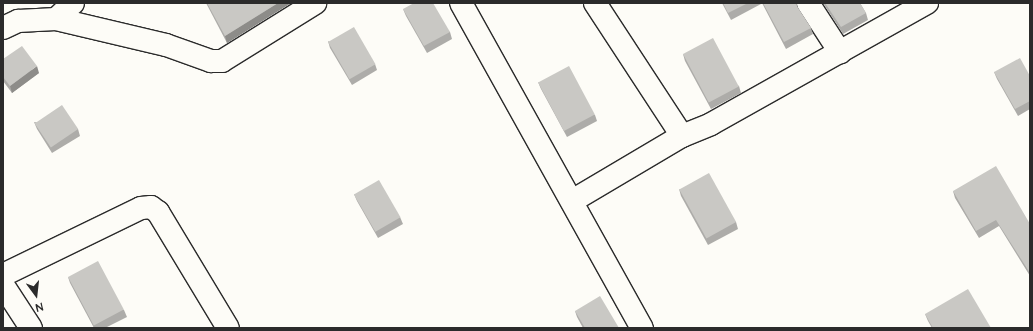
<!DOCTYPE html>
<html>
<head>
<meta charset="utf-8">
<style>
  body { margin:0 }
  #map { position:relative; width:1033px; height:331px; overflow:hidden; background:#fdfcf7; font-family:"Architects Daughter",sans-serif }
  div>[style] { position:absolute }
  .roads { filter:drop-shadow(1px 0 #2b2b2b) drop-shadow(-1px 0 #2b2b2b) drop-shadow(0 1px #2b2b2b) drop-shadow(0 -1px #2b2b2b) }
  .street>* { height:22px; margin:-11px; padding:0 11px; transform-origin:11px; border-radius:11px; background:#fdfcf7 }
  .wall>* { inset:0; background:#adaca9 }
  .shaded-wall>* { inset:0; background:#8d8c89 }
  .building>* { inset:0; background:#c9c8c4; transform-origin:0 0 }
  span { translate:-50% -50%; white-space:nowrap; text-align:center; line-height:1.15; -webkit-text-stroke:3.5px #fdfcf7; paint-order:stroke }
  .frame { position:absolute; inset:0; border:4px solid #2b2b2b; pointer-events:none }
  .north { position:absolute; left:16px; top:275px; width:40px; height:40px; -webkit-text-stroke:3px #fdfcf7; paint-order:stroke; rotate:165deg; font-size:11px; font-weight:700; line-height:16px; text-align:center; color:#2b2b2b }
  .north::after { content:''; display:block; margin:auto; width:14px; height:18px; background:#2b2b2b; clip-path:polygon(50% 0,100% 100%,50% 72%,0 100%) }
</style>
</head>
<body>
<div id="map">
  <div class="roads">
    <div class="street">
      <div style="left:461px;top:3px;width:372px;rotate:60.9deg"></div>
      <div style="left:595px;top:3px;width:159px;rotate:56.8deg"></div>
      <div style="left:808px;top:3px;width:59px;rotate:56.9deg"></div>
      <div style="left:56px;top:19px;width:23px;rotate:-43deg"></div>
      <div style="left:3px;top:28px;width:17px;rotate:-25deg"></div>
      <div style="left:18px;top:21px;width:38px;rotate:-3deg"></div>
      <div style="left:56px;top:19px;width:113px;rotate:13.3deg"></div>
      <div style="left:166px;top:45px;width:48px;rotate:19.6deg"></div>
      <div style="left:211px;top:61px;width:11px"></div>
      <div style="left:222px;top:61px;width:110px;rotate:-31.9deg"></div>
      <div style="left:572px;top:201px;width:128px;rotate:-30.6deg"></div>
      <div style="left:682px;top:136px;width:31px;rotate:-22deg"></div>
      <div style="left:711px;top:124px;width:248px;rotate:-29.3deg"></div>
      <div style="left:3px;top:275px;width:153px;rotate:-25.9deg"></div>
      <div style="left:141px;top:208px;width:10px;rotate:-6deg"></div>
      <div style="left:151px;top:207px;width:9px;rotate:36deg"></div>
      <div style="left:158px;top:212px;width:135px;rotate:58.9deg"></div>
      <div style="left:3px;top:285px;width:51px;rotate:56.9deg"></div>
    </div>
  </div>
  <div class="wall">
    <div style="clip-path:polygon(206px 3px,291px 3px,227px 43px)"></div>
    <div style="clip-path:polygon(722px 3px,761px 3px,761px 4px,731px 20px)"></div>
    <div style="clip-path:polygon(762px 3px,797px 3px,797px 7px,811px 28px,813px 34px,786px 49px)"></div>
    <div style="clip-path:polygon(823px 3px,860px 3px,866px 13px,868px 20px,843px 34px)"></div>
    <div style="clip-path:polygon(403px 9px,450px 32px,452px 39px,427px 53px,406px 16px)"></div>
    <div style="clip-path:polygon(328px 41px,375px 64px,377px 70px,352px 85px,330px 48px)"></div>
    <div style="clip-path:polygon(683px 54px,739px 86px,741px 93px,711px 109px,685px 61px)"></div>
    <div style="clip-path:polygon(3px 59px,39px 73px,12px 93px,3px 81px)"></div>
    <div style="clip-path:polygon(994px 72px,1030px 76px,1030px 109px,1018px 116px,997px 79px)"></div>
    <div style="clip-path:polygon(538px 82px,595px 115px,597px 121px,567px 137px,541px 89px)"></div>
    <div style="clip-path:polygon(34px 122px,78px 129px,80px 136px,52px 153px,37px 129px)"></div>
    <div style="clip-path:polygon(679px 189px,736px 222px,738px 229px,708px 245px,681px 196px)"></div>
    <div style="clip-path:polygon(953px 191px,1030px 224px,1030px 276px,999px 226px,979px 238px,955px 198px)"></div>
    <div style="clip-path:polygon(354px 194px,400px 217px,403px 224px,378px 238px,357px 201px)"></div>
    <div style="clip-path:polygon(68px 277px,124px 310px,127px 317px,105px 328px,94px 328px,70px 283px)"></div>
    <div style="clip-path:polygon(575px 311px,619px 328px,583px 328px,577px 317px)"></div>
    <div style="clip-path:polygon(925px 314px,991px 328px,932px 328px,928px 321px)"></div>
  </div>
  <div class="shaded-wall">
    <div style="clip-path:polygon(278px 3px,291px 3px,227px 43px,225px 36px)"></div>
    <div style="clip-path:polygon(37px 66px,39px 73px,12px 93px,10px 86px)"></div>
  </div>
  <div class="building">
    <div style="clip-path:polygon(207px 3px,278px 3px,225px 36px)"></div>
    <div style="clip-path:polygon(414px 3px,433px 3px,450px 32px,424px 46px,403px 9px)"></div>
    <div style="clip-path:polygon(723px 3px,748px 3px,728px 13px)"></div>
    <div style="clip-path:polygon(763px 3px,795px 3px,811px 28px,784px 42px)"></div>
    <div style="clip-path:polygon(825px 3px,860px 3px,866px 13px,841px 27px)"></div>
    <div style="left:354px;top:27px;width:43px;height:30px;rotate:60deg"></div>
    <div style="left:713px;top:38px;width:55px;height:34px;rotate:62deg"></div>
    <div style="clip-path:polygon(22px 46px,37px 66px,10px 86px,3px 77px,3px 59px)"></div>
    <div style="clip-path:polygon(1020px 58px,1030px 76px,1030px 101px,1015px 109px,994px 72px)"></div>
    <div style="left:569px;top:66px;width:55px;height:35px;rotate:62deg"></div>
    <div style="left:62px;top:105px;width:29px;height:33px;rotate:56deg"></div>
    <div style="clip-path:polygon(996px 166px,1030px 224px,1030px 273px,996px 220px,976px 231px,953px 191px)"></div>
    <div style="left:709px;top:173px;width:56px;height:34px;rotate:61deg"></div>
    <div style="left:379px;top:180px;width:43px;height:29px;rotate:60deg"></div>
    <div style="left:98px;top:261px;width:55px;height:34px;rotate:62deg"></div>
    <div style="clip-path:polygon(968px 289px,991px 328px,933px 328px,925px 314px)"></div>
    <div style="clip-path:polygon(600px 296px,619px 328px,585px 328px,575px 311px)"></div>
  </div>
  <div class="frame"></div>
  <div class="north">N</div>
</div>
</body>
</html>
